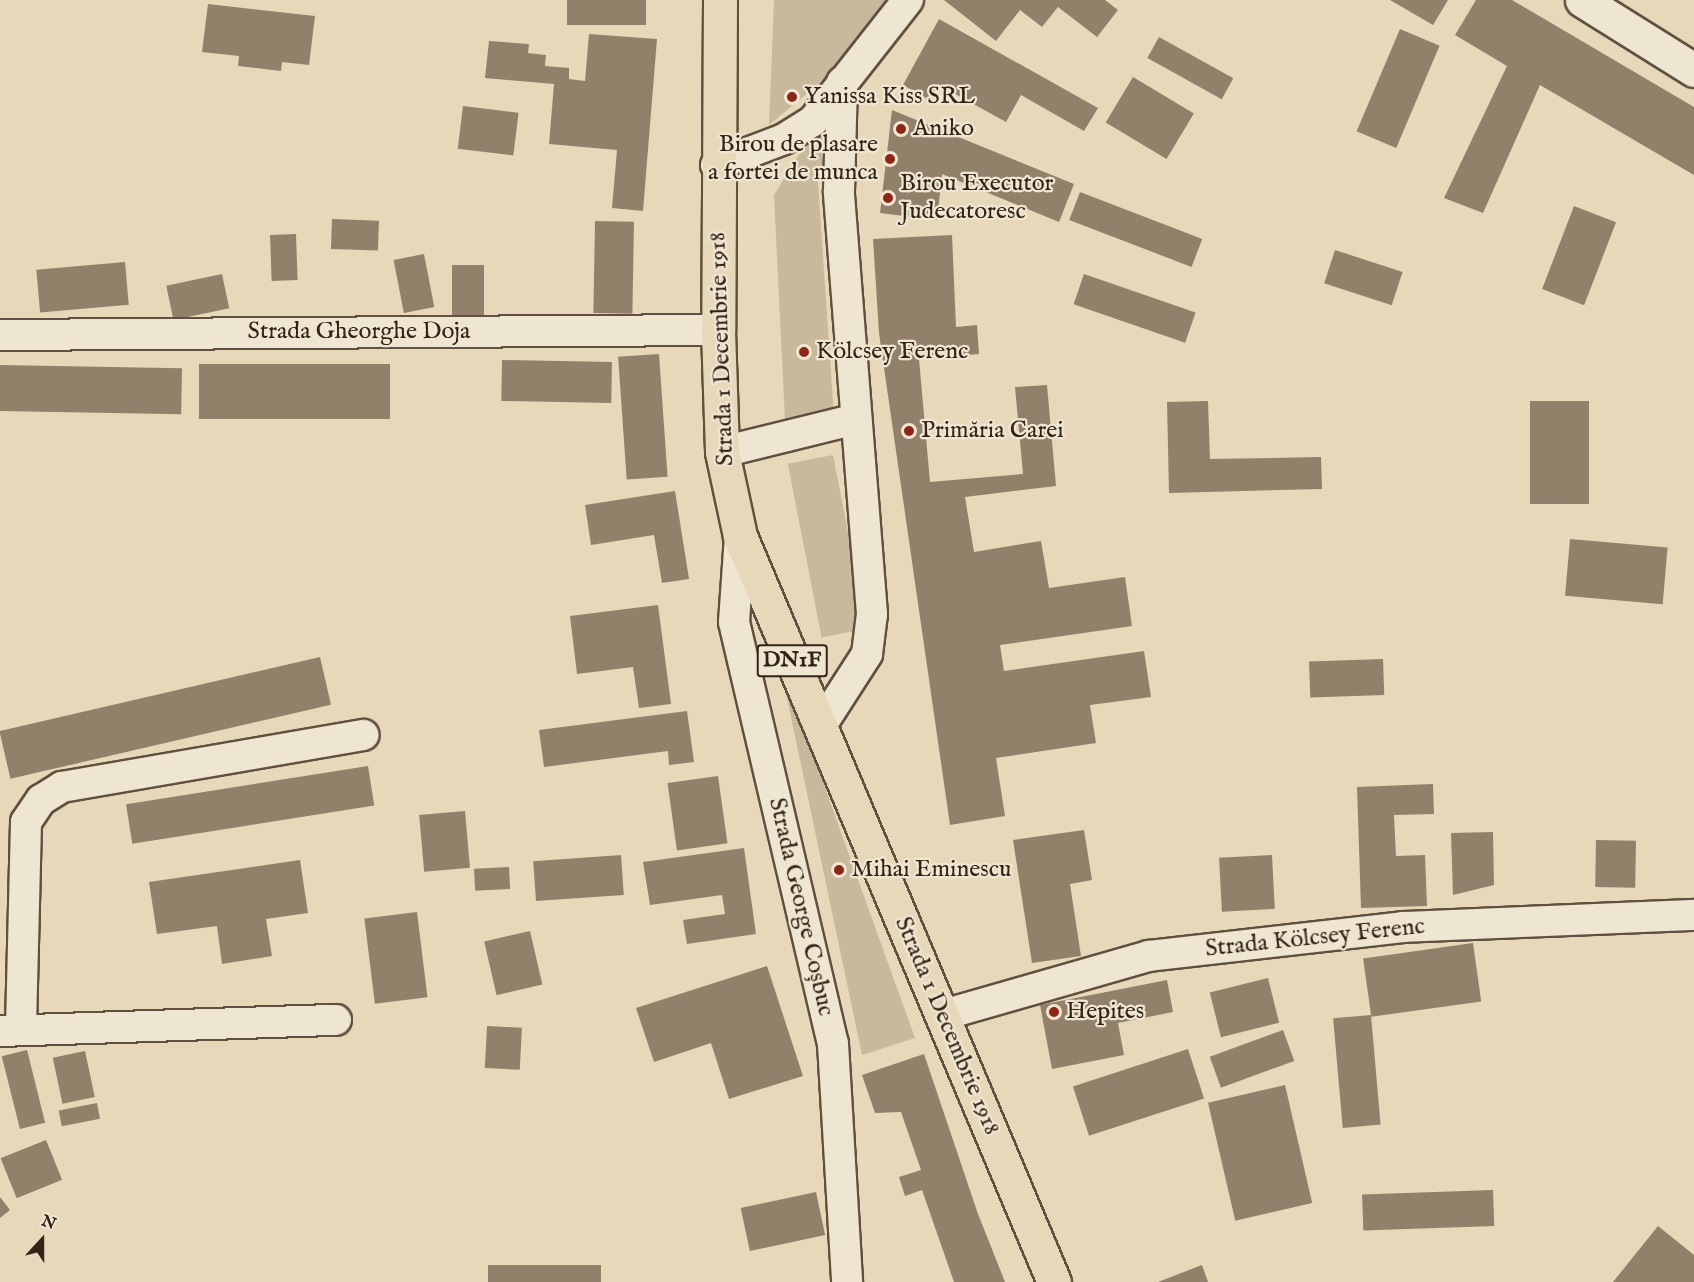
<!DOCTYPE html>
<html>
<head>
<meta charset="utf-8">
<style>
  body { margin:0 }
  #map { position:relative; width:1694px; height:1282px; overflow:hidden; background:#e7d8b9; font-family:"IM FELL English",serif }
  div>[style] { position:absolute }
  .green>* { inset:0; background:#c8b99d; transform-origin:0 0 }
  .building>* { inset:0; background:#91816b; transform-origin:0 0 }
  .roads { filter:drop-shadow(2px 0 #60503f) drop-shadow(-2px 0 #60503f) drop-shadow(0 2px #60503f) drop-shadow(0 -2px #60503f) }
  .minor>* { height:30px; margin:-15px; padding:0 15px; transform-origin:15px; border-radius:15px; background:#efe6d2 }
  .tertiary>* { height:33px; margin:-16.5px; padding:0 16.5px; transform-origin:16.5px; border-radius:16.5px; background:#efe6d2 }
  .primary>* { height:33px; margin:-16.5px; padding:0 16.5px; transform-origin:16.5px; border-radius:16.5px; background:#e7d8b9 }
  .dots>* { width:16px; height:16px; translate:-50% -50%; box-sizing:border-box; border:3px solid #efe6d2; border-radius:50% }
  span { translate:-50% -50%; white-space:nowrap; text-align:center; line-height:1.15; -webkit-text-stroke:4.5px #efe6d2; paint-order:stroke }
  .shield-label span { padding:2px 4px; background:#efe6d2; border:2px solid; border-radius:4px; -webkit-text-stroke-width:0 }
  .shield-label { font-size:22px; color:#332316; font-weight:700 }
  .poi-label { font-size:24px; color:#332316 }
  .left { translate:0 -50%; text-align:left }
  .right { translate:-100% -50%; text-align:right }
  .street-label { font-size:24px; color:#332316 }
  .north { position:absolute; left:12px; top:1210px; width:60px; height:60px; -webkit-text-stroke:4px #efe6d2; paint-order:stroke; rotate:21deg; font-size:16px; font-weight:700; line-height:24px; text-align:center; color:#332316 }
  .north::after { content:''; display:block; margin:auto; width:21px; height:27px; background:#332316; clip-path:polygon(50% 0,100% 100%,50% 72%,0 100%) }
</style>
</head>
<body>
<div id="map">
  <div class="green">
    <div style="clip-path:polygon(774px 0,887px 0,827px 77px,769px 125px)"></div>
    <div style="clip-path:polygon(837px 115px,818px 183px,834px 416px,785px 420px,774px 195px,818px 124px)"></div>
    <div style="left:833px;top:455px;width:177px;height:46px;rotate:79deg"></div>
    <div style="clip-path:polygon(779px 660px,915px 1038px,862px 1055px)"></div>
  </div>
  <div class="building">
    <div style="left:567px;top:0;width:79px;height:25px"></div>
    <div style="clip-path:polygon(944px 0,1105px 0,1118px 10px,1097px 37px,1058px 7px,1042px 27px,1020px 10px,996px 41px)"></div>
    <div style="clip-path:polygon(1390px 0,1448px 0,1433px 25px)"></div>
    <div style="clip-path:polygon(1476px 0,1512px 0,1694px 107px,1694px 175px,1540px 85px,1483px 213px,1444px 198px,1507px 66px,1455px 35px)"></div>
    <div style="clip-path:polygon(208px 4px,315px 16px,309px 65px,282px 62px,281px 71px,238px 66px,239px 56px,202px 52px)"></div>
    <div style="clip-path:polygon(939px 19px,1098px 108px,1084px 131px,1021px 95px,1006px 122px,939px 85px,931px 101px,903px 85px)"></div>
    <div style="left:1400px;top:29px;width:43px;height:111px;rotate:23deg"></div>
    <div style="clip-path:polygon(589px 34px,657px 39px,643px 211px,612px 208px,617px 150px,549px 144px,554px 84px,485px 78px,489px 41px,529px 44px,528px 53px,546px 55px,545px 66px,569px 68px,569px 79px,585px 81px)"></div>
    <div style="left:1159px;top:37px;width:85px;height:24px;rotate:29deg"></div>
    <div style="left:1133px;top:77px;width:71px;height:53px;rotate:31deg"></div>
    <div style="left:463px;top:106px;width:56px;height:43px;rotate:7deg"></div>
    <div style="clip-path:polygon(892px 110px,1074px 184px,1059px 222px,942px 174px,937px 220px,880px 213px)"></div>
    <div style="left:1080px;top:192px;width:131px;height:30px;rotate:21deg"></div>
    <div style="left:1574px;top:206px;width:45px;height:89px;rotate:21deg"></div>
    <div style="left:332px;top:219px;width:47px;height:30px;rotate:2deg"></div>
    <div style="left:595px;top:221px;width:39px;height:92px;rotate:1deg"></div>
    <div style="left:296px;top:234px;width:46px;height:26px;rotate:88deg"></div>
    <div style="clip-path:polygon(952px 235px,956px 327px,977px 325px,979px 354px,919px 359px,930px 482px,1023px 474px,1015px 387px,1047px 385px,1056px 486px,965px 497px,974px 552px,1041px 541px,1049px 588px,1125px 577px,1132px 626px,1000px 645px,1004px 671px,1144px 651px,1151px 697px,1090px 705px,1096px 743px,996px 758px,1005px 816px,950px 825px,879px 333px,873px 239px)"></div>
    <div style="left:1335px;top:250px;width:71px;height:35px;rotate:18deg"></div>
    <div style="left:424px;top:254px;width:54px;height:31px;rotate:79deg"></div>
    <div style="left:125px;top:262px;width:43px;height:89px;rotate:85deg"></div>
    <div style="left:452px;top:265px;width:32px;height:58px"></div>
    <div style="left:222px;top:274px;width:35px;height:57px;rotate:78deg"></div>
    <div style="left:1084px;top:274px;width:118px;height:32px;rotate:19deg"></div>
    <div style="left:659px;top:354px;width:123px;height:41px;rotate:86deg"></div>
    <div style="left:502px;top:360px;width:110px;height:41px;rotate:1deg"></div>
    <div style="left:199px;top:364px;width:191px;height:55px"></div>
    <div style="left:0;top:365px;width:182px;height:46px;rotate:1deg"></div>
    <div style="clip-path:polygon(1208px 401px,1210px 459px,1321px 457px,1322px 489px,1169px 493px,1167px 402px)"></div>
    <div style="left:1530px;top:401px;width:59px;height:103px"></div>
    <div style="clip-path:polygon(675px 491px,689px 579px,662px 583px,654px 535px,591px 545px,585px 505px)"></div>
    <div style="left:1570px;top:539px;width:98px;height:57px;rotate:5deg"></div>
    <div style="clip-path:polygon(658px 605px,671px 704px,639px 708px,633px 667px,577px 674px,570px 616px)"></div>
    <div style="left:320px;top:657px;width:49px;height:329px;rotate:77deg"></div>
    <div style="left:1383px;top:659px;width:36px;height:74px;rotate:88deg"></div>
    <div style="clip-path:polygon(687px 711px,694px 762px,669px 765px,668px 751px,544px 767px,539px 730px)"></div>
    <div style="left:368px;top:766px;width:40px;height:245px;rotate:81deg"></div>
    <div style="left:718px;top:776px;width:68px;height:51px;rotate:82deg"></div>
    <div style="clip-path:polygon(1433px 784px,1434px 814px,1394px 815px,1396px 856px,1425px 855px,1427px 906px,1361px 908px,1357px 787px)"></div>
    <div style="left:465px;top:811px;width:57px;height:46px;rotate:85deg"></div>
    <div style="clip-path:polygon(1084px 830px,1092px 880px,1070px 884px,1081px 956px,1032px 963px,1013px 840px)"></div>
    <div style="clip-path:polygon(1493px 832px,1494px 885px,1453px 895px,1451px 833px)"></div>
    <div style="left:1596px;top:840px;width:40px;height:47px;rotate:1deg"></div>
    <div style="clip-path:polygon(744px 848px,756px 934px,687px 944px,683px 920px,725px 914px,722px 895px,650px 905px,643px 862px)"></div>
    <div style="left:621px;top:855px;width:40px;height:88px;rotate:86deg"></div>
    <div style="left:1272px;top:855px;width:54px;height:53px;rotate:87deg"></div>
    <div style="clip-path:polygon(300px 860px,308px 913px,266px 919px,272px 956px,222px 964px,217px 926px,157px 934px,149px 882px)"></div>
    <div style="left:509px;top:867px;width:22px;height:35px;rotate:87deg"></div>
    <div style="left:417px;top:912px;width:86px;height:53px;rotate:83deg"></div>
    <div style="left:530px;top:931px;width:55px;height:47px;rotate:77deg"></div>
    <div style="left:1473px;top:943px;width:59px;height:111px;rotate:82deg"></div>
    <div style="clip-path:polygon(767px 966px,803px 1076px,729px 1099px,711px 1043px,654px 1062px,636px 1008px)"></div>
    <div style="left:1268px;top:978px;width:46px;height:60px;rotate:76deg"></div>
    <div style="clip-path:polygon(1167px 980px,1173px 1012px,1118px 1023px,1124px 1055px,1052px 1069px,1040px 1005px)"></div>
    <div style="left:1371px;top:1015px;width:110px;height:38px;rotate:85deg"></div>
    <div style="left:487px;top:1026px;width:35px;height:42px;rotate:3deg"></div>
    <div style="left:1283px;top:1030px;width:33px;height:78px;rotate:70deg"></div>
    <div style="left:1188px;top:1049px;width:52px;height:121px;rotate:72deg"></div>
    <div style="left:27px;top:1050px;width:75px;height:26px;rotate:76deg"></div>
    <div style="left:85px;top:1051px;width:47px;height:33px;rotate:78deg"></div>
    <div style="clip-path:polygon(924px 1054px,978px 1214px,1005px 1282px,954px 1282px,922px 1190px,905px 1196px,899px 1177px,921px 1170px,901px 1112px,875px 1113px,862px 1075px)"></div>
    <div style="left:1285px;top:1085px;width:121px;height:79px;rotate:77deg"></div>
    <div style="left:97px;top:1103px;width:16px;height:39px;rotate:79deg"></div>
    <div style="left:46px;top:1140px;width:43px;height:49px;rotate:68deg"></div>
    <div style="left:1493px;top:1190px;width:36px;height:131px;rotate:88deg"></div>
    <div style="left:816px;top:1192px;width:44px;height:77px;rotate:78deg"></div>
    <div style="clip-path:polygon(0 1197px,10px 1210px,0 1218px)"></div>
    <div style="clip-path:polygon(1658px 1226px,1694px 1255px,1694px 1282px,1613px 1282px)"></div>
    <div style="left:601px;top:1265px;width:17px;height:113px;rotate:90deg"></div>
    <div style="clip-path:polygon(1202px 1265px,1208px 1282px,1158px 1282px)"></div>
  </div>
  <div class="roads">
    <div class="minor">
      <div style="left:716px;top:165px;width:73px;rotate:-20.9deg"></div>
      <div style="left:784px;top:139px;width:34px;rotate:-32deg"></div>
      <div style="left:813px;top:121px;width:154px;rotate:-51.9deg"></div>
      <div style="left:0;top:335px;width:718px;rotate:-0.4deg"></div>
      <div style="left:722px;top:452px;width:138px;rotate:-13.8deg"></div>
      <div style="left:740px;top:536px;width:86px;rotate:94deg"></div>
      <div style="left:734px;top:622px;width:433px;rotate:76.8deg"></div>
      <div style="left:833px;top:1044px;width:238px;rotate:86.6deg"></div>
      <div style="left:820px;top:727px;width:87px;rotate:-57.2deg"></div>
      <div style="left:867px;top:654px;width:40px;rotate:-82.9deg"></div>
      <div style="left:872px;top:614px;width:424px;rotate:-94.5deg"></div>
      <div style="left:839px;top:191px;width:109px;rotate:-88.4deg"></div>
      <div style="left:943px;top:1015px;width:214px;rotate:-16deg"></div>
      <div style="left:1149px;top:956px;width:256px;rotate:-6.5deg"></div>
      <div style="left:1403px;top:927px;width:291px;rotate:-2.4deg"></div>
      <div style="left:21px;top:1027px;width:205px;rotate:-88.6deg"></div>
      <div style="left:26px;top:822px;width:27px;rotate:-56deg"></div>
      <div style="left:41px;top:800px;width:25px;rotate:-32deg"></div>
      <div style="left:62px;top:787px;width:306px;rotate:-9.8deg"></div>
      <div style="left:0;top:1031px;width:336px;rotate:-1.9deg"></div>
    </div>
    <div class="tertiary">
      <div style="left:1582px;top:0;width:132px;rotate:32deg"></div>
    </div>
    <div class="primary">
      <div style="left:720px;top:0;width:330px;rotate:90.3deg"></div>
      <div style="left:718px;top:330px;width:122px;rotate:88.1deg"></div>
      <div style="left:722px;top:452px;width:86px;rotate:77.9deg"></div>
      <div style="left:740px;top:536px;width:809px;rotate:67.17deg"></div>
    </div>
  </div>
  <div class="dots">
    <div style="left:792px;top:97px;background:#8f2418"></div>
    <div style="left:901px;top:129px;background:#8f2418"></div>
    <div style="left:890px;top:159px;background:#8f2418"></div>
    <div style="left:888px;top:198px;background:#8f2418"></div>
    <div style="left:804px;top:352px;background:#8f2418"></div>
    <div style="left:909px;top:431px;background:#8f2418"></div>
    <div style="left:839px;top:870px;background:#8f2418"></div>
    <div style="left:1054px;top:1012px;background:#8f2418"></div>
  </div>
  <div class="shield-label">
    <span style="left:792px;top:661px">DN1F</span>
  </div>
  <div class="poi-label">
    <span class="left" style="left:804px;top:97px">Yanissa Kiss SRL</span>
    <span class="left" style="left:913px;top:129px">Aniko</span>
    <span class="right" style="left:878px;top:159px">Birou de plasare<br>a fortei de munca</span>
    <span class="left" style="left:900px;top:198px">Birou Executor<br>Judecatoresc</span>
    <span class="left" style="left:816px;top:352px">Kölcsey Ferenc</span>
    <span class="left" style="left:921px;top:431px">Primăria Carei</span>
    <span class="left" style="left:851px;top:870px">Mihai Eminescu</span>
    <span class="left" style="left:1066px;top:1012px">Hepites</span>
  </div>
  <div class="street-label">
    <span style="left:359px;top:332px">Strada Gheorghe Doja</span>
    <span style="left:722px;top:349px;rotate:-92deg">Strada 1 Decembrie 1918</span>
    <span style="left:801px;top:907px;rotate:77deg">Strada George Coșbuc</span>
    <span style="left:1315px;top:938px;rotate:-6deg">Strada Kölcsey Ferenc</span>
    <span style="left:947px;top:1026px;rotate:67deg">Strada 1 Decembrie 1918</span>
  </div>
  <div class="north">N</div>
</div>
</body>
</html>
